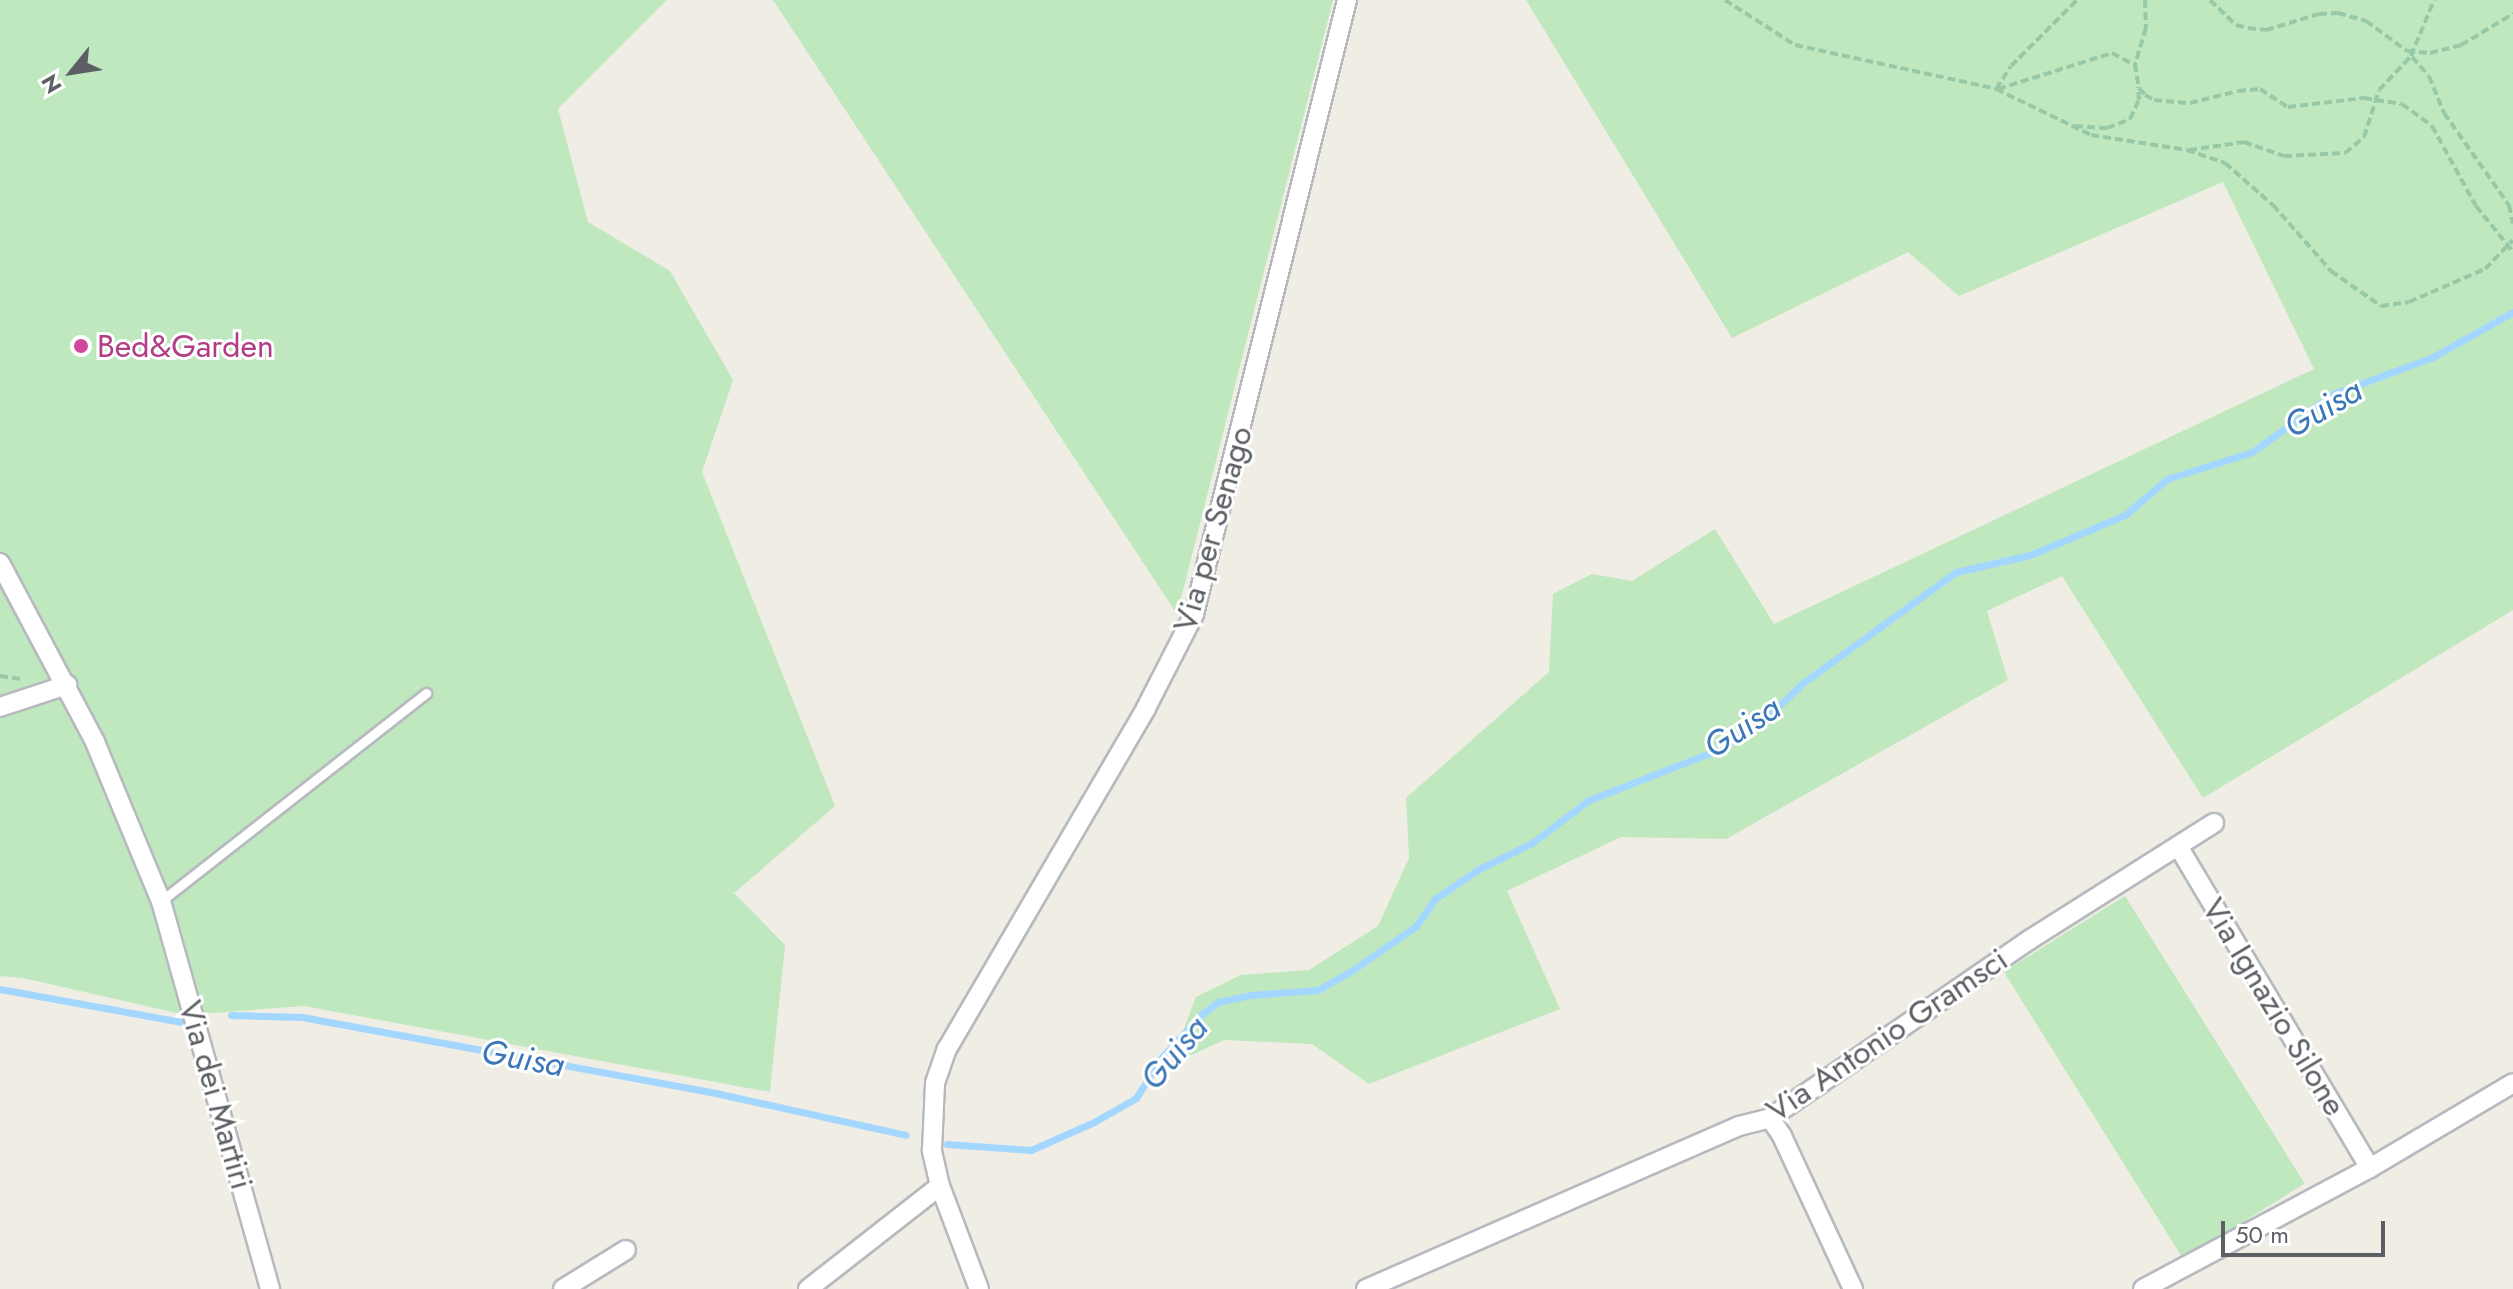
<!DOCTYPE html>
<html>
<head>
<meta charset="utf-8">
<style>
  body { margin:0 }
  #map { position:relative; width:2513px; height:1289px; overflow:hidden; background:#efede4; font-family:Jost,sans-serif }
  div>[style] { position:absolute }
  .green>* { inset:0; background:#bfe8bf; transform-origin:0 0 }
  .stream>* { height:7px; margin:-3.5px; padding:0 3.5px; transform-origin:3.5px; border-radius:3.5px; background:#a4d7ff }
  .path>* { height:4px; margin-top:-2px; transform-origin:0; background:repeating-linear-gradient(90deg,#97c9a6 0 8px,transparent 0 12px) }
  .roads { filter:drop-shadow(2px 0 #b6babe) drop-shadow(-2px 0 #b6babe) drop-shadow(0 2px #b6babe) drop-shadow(0 -2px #b6babe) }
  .lane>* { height:9px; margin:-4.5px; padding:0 4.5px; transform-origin:4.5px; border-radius:4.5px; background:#fff }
  .street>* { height:18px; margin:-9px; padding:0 9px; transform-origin:9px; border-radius:9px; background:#fff }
  .dots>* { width:22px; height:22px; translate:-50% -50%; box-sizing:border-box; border:4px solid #fff; border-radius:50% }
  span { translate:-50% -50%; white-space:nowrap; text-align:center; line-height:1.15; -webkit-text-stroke:6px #fff; paint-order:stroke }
  .hotel-label { font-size:32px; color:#b23c85 }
  .left { translate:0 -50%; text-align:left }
  .street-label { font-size:32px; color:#5c6065 }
  .water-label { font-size:34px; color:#3b77b7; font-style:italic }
  .north { position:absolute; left:32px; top:32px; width:80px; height:80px; -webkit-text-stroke:6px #fff; paint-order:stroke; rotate:240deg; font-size:22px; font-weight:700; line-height:32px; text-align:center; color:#5c6065 }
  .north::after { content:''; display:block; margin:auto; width:28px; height:36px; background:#5c6065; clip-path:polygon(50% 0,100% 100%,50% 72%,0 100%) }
  .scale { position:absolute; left:2221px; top:1221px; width:164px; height:36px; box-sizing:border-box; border:4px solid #5c6065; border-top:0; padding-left:10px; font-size:24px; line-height:28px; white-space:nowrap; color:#5c6065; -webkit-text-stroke:6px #fff; paint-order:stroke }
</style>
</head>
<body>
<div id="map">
  <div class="green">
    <div style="clip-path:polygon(0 0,667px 0,558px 109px,588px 222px,670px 271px,733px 380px,702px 472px,835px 806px,734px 893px,785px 945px,770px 1092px,304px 1006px,186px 1015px,23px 978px,0 976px)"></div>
    <div style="clip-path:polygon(773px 0,1333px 0,1177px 614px)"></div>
    <div style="clip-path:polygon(1526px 0,2513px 0,2513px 610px,2203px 798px,2062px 576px,1987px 611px,2008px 680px,1726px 839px,1621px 837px,1507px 891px,1560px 1009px,1369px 1084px,1312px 1044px,1224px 1040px,1170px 1065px,1196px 997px,1241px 975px,1309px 970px,1378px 926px,1409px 858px,1406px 798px,1549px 672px,1553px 594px,1592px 574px,1632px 581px,1715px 529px,1774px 624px,2314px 369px,2223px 182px,1959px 296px,1908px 252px,1732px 338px)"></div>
    <div style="left:2125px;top:896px;width:339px;height:143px;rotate:58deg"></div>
  </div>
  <div class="stream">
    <div style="left:0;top:989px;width:190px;rotate:10.3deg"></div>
    <div style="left:231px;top:1015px;width:71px;rotate:1.6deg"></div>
    <div style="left:302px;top:1017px;width:425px;rotate:10.4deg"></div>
    <div style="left:720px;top:1094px;width:190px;rotate:12.4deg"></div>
    <div style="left:947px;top:1144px;width:84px;rotate:4.1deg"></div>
    <div style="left:1031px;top:1150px;width:69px;rotate:-24deg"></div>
    <div style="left:1094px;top:1122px;width:48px;rotate:-29.7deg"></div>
    <div style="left:1136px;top:1098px;width:49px;rotate:-57.6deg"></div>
    <div style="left:1162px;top:1057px;width:59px;rotate:-47.1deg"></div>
    <div style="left:1202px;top:1014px;width:20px;rotate:-37deg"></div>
    <div style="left:1218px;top:1002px;width:33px;rotate:-12deg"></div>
    <div style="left:1250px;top:995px;width:68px;rotate:-4.2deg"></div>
    <div style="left:1318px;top:990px;width:44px;rotate:-30.1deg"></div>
    <div style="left:1356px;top:968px;width:73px;rotate:-35deg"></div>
    <div style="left:1416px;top:926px;width:33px;rotate:-55deg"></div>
    <div style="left:1435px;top:899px;width:51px;rotate:-34.6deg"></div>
    <div style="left:1477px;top:870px;width:61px;rotate:-26.1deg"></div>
    <div style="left:1532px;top:843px;width:71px;rotate:-37deg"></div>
    <div style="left:1589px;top:800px;width:138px;rotate:-21.2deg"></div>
    <div style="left:1718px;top:750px;width:58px;rotate:-33.7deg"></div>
    <div style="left:1766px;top:718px;width:51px;rotate:-43.4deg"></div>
    <div style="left:1803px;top:683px;width:189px;rotate:-36deg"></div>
    <div style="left:1956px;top:572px;width:76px;rotate:-12.9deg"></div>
    <div style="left:2030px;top:555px;width:103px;rotate:-22.8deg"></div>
    <div style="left:2125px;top:515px;width:55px;rotate:-40.6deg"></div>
    <div style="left:2167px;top:479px;width:89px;rotate:-17.6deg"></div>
    <div style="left:2252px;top:452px;width:100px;rotate:-35.6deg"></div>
    <div style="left:2333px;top:394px;width:107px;rotate:-20.3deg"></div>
    <div style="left:2433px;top:357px;width:92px;rotate:-29.4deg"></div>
  </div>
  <div class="path">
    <div style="left:1725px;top:0;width:83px;rotate:32.7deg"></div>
    <div style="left:1795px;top:45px;width:206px;rotate:12.3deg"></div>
    <div style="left:1996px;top:89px;width:27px;rotate:-57deg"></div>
    <div style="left:2011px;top:66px;width:93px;rotate:-45deg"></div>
    <div style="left:2145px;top:0;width:28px;rotate:88deg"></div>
    <div style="left:2146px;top:28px;width:38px;rotate:107deg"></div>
    <div style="left:2135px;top:64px;width:24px;rotate:81deg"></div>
    <div style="left:2139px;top:88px;width:9px;rotate:49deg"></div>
    <div style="left:2145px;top:95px;width:10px;rotate:29deg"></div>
    <div style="left:2154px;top:100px;width:36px;rotate:5deg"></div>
    <div style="left:2190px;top:103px;width:49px;rotate:-14deg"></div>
    <div style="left:2238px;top:91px;width:22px;rotate:-5deg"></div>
    <div style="left:2260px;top:89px;width:33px;rotate:33deg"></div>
    <div style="left:2288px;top:107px;width:77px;rotate:-6.8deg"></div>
    <div style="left:2364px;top:98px;width:38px;rotate:9deg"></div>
    <div style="left:2402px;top:104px;width:37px;rotate:36deg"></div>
    <div style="left:2432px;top:126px;width:91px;rotate:61.2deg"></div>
    <div style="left:2476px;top:206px;width:59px;rotate:51.2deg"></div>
    <div style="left:2210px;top:0;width:36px;rotate:44deg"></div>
    <div style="left:2236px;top:25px;width:12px;rotate:14deg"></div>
    <div style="left:2248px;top:28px;width:18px;rotate:6deg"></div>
    <div style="left:2266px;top:30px;width:55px;rotate:-16.8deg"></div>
    <div style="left:2319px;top:14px;width:19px;rotate:-3deg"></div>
    <div style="left:2338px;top:13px;width:29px;rotate:16deg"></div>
    <div style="left:2366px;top:21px;width:51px;rotate:36.2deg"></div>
    <div style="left:2407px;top:51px;width:23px;rotate:5deg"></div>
    <div style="left:2430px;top:53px;width:32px;rotate:-14deg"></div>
    <div style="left:2461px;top:45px;width:61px;rotate:-30.8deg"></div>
    <div style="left:2412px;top:57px;width:25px;rotate:48deg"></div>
    <div style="left:2429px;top:76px;width:40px;rotate:68deg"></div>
    <div style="left:2444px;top:113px;width:113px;rotate:54.8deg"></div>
    <div style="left:2509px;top:205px;width:19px;rotate:78deg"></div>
    <div style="left:1996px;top:89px;width:106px;rotate:25.8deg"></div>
    <div style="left:2091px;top:135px;width:97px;rotate:8.9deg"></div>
    <div style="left:2187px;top:150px;width:40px;rotate:18.9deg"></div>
    <div style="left:2225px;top:163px;width:64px;rotate:41.2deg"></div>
    <div style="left:2273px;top:205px;width:88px;rotate:48.7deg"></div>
    <div style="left:2331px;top:271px;width:61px;rotate:35deg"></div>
    <div style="left:2381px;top:306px;width:28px;rotate:-8deg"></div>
    <div style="left:2409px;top:302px;width:83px;rotate:-23.5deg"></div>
    <div style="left:2485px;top:269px;width:40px;rotate:-46deg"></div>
    <div style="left:1998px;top:89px;width:120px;rotate:-17.5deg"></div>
    <div style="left:2112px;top:53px;width:27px;rotate:28deg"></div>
    <div style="left:2075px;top:126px;width:32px;rotate:4deg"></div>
    <div style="left:2107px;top:128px;width:25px;rotate:-21deg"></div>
    <div style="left:2130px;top:119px;width:21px;rotate:-65deg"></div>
    <div style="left:2139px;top:100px;width:13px;rotate:-94deg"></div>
    <div style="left:2189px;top:150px;width:56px;rotate:-8.3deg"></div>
    <div style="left:2244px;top:142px;width:42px;rotate:19.3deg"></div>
    <div style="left:2284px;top:156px;width:61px;rotate:-2.8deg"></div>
    <div style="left:2345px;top:153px;width:25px;rotate:-40deg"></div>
    <div style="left:2364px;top:137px;width:49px;rotate:-72.3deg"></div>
    <div style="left:2379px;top:90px;width:47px;rotate:-46.7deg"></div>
    <div style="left:2411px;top:56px;width:61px;rotate:-67.7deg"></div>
    <div style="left:0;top:676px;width:21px;rotate:8deg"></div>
  </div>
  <div class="roads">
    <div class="lane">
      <div style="left:161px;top:901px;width:337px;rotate:-38.1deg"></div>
    </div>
    <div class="street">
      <div style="left:0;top:563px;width:203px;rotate:62deg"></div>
      <div style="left:95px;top:742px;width:172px;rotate:67.5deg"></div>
      <div style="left:161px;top:901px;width:403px;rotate:74.3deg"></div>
      <div style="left:0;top:707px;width:71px;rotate:-18.2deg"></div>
      <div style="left:2178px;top:846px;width:375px;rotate:59.2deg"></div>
      <div style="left:1770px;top:1118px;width:22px;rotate:56deg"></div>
      <div style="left:1782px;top:1136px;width:169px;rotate:65.1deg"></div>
      <div style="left:563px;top:1289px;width:74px;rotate:-31.8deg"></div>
      <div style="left:808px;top:1289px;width:167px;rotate:-38deg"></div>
      <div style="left:979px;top:1289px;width:110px;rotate:-110.7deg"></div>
      <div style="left:940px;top:1186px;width:37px;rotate:-103deg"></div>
      <div style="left:932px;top:1150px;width:67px;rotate:-87.4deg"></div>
      <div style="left:935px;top:1083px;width:36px;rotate:-71deg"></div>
      <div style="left:947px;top:1049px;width:395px;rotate:-59.7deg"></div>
      <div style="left:1146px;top:708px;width:106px;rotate:-62.9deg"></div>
      <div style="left:1194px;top:614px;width:633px;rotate:-76.01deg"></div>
      <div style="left:1366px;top:1289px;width:407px;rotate:-23.6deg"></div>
      <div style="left:1739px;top:1126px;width:32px;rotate:-14deg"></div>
      <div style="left:1770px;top:1118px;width:314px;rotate:-34.5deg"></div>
      <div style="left:2029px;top:940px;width:219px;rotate:-32.3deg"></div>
      <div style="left:2143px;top:1289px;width:257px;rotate:-28.1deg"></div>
      <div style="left:2370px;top:1168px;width:166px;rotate:-30.7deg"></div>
    </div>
  </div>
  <div class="dots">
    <div style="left:81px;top:346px;background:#d1479c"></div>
  </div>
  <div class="hotel-label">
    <span class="left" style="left:97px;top:346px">Bed&amp;Garden</span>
  </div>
  <div class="street-label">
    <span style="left:1213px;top:529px;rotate:-74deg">Via per Senago</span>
    <span style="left:2274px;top:1007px;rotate:59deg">Via Ignazio Silone</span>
    <span style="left:1887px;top:1035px;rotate:-34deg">Via Antonio Gramsci</span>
    <span style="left:216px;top:1095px;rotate:74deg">Via dei Martiri</span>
  </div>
  <div class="water-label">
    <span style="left:2323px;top:408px;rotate:-30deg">Guisa</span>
    <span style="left:1742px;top:727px;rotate:-33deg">Guisa</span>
    <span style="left:1174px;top:1053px;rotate:-50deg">Guisa</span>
    <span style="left:523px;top:1058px;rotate:10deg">Guisa</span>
  </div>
  <div class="north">N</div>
  <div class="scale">50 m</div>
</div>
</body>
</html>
